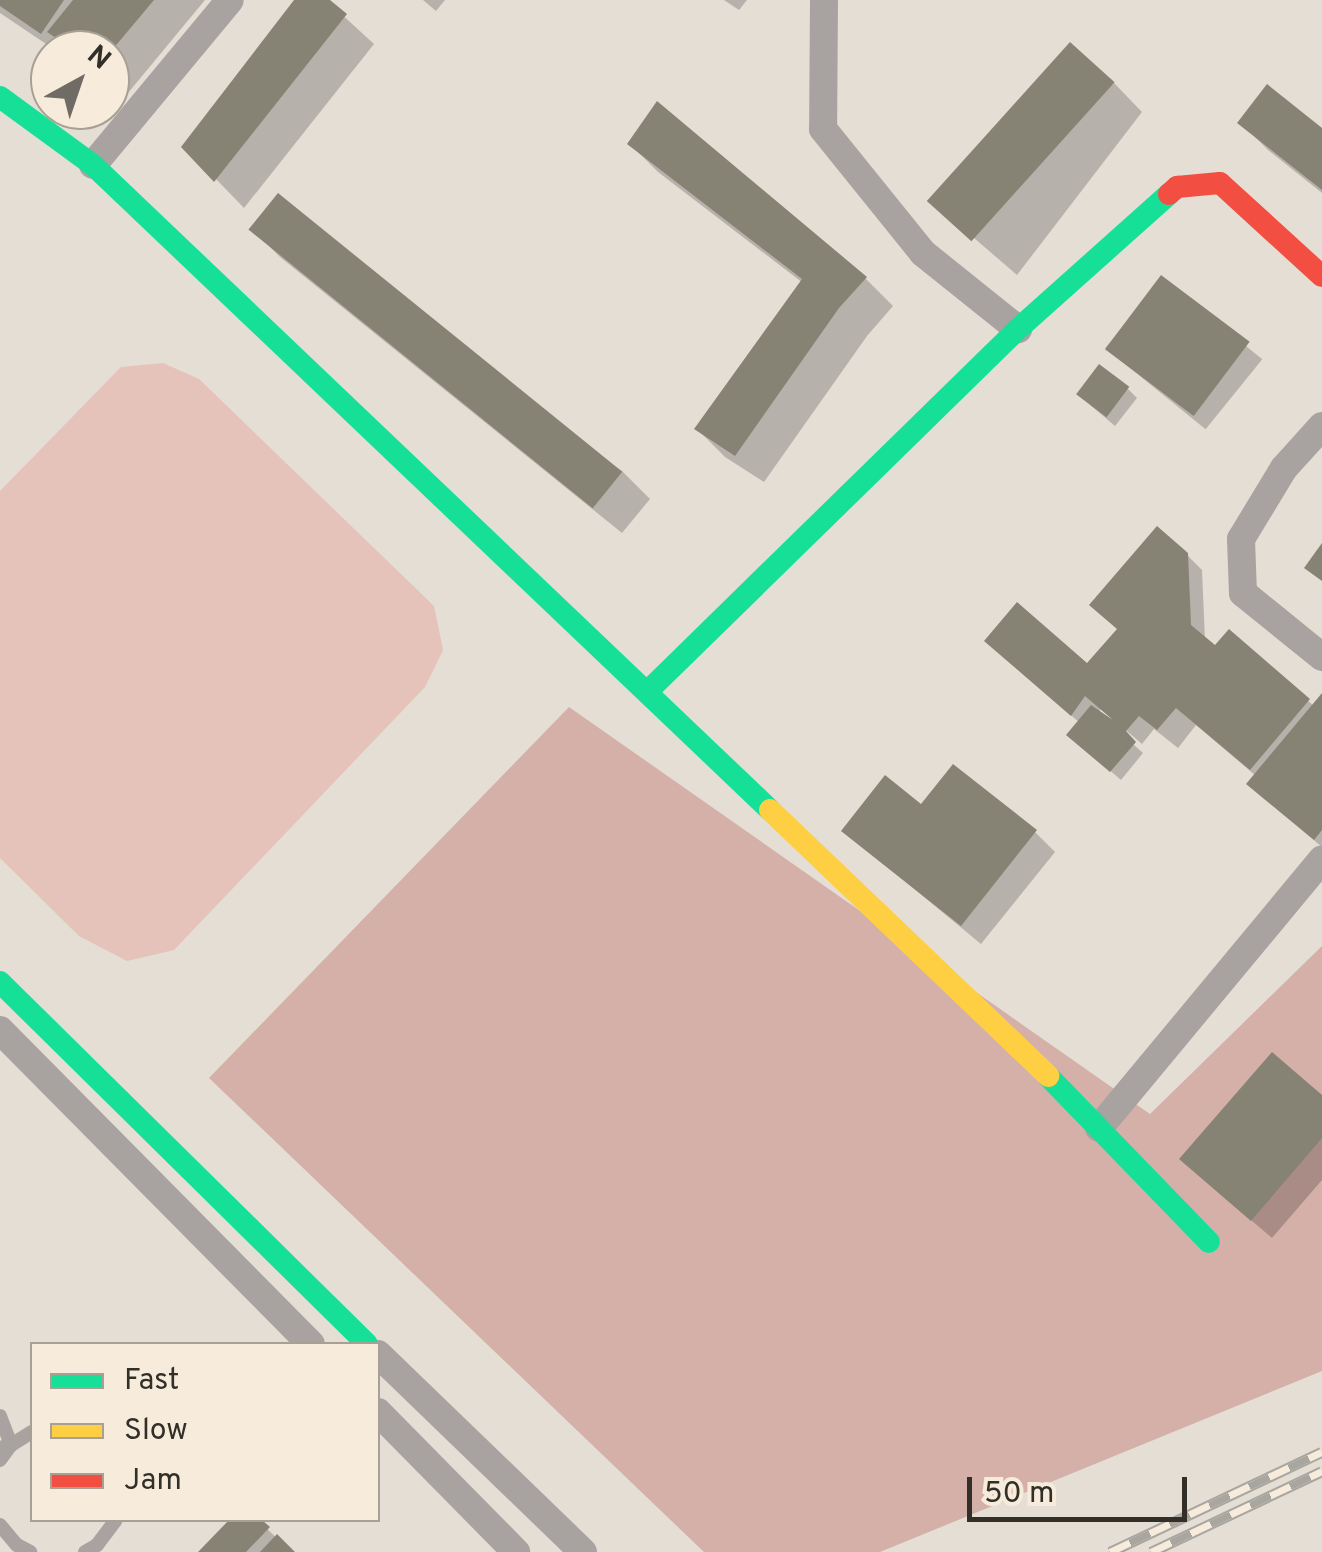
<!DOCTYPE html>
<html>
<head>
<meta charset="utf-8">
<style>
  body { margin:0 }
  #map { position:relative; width:1322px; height:1552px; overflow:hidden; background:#e4ded5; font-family:Overpass,sans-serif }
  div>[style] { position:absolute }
  .green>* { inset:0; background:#e5c2ba }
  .forest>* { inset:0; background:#d4b0a8 }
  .shadow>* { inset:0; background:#0003; transform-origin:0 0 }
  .building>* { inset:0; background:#868374; transform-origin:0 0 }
  .lane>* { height:14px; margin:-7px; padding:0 7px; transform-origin:7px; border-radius:7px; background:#a8a3a0 }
  .street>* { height:28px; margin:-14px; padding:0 14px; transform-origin:14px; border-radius:14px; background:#a8a3a0 }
  .fast>* { height:22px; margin:-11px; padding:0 11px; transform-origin:11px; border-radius:11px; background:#16e098 }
  .slow>* { height:22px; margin:-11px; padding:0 11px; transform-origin:11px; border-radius:11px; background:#ffcf43 }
  .jam>* { height:22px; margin:-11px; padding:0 11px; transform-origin:11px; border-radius:11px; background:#f24e42 }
  .rail>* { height:11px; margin-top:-5.5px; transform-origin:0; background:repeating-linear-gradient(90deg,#f7ecdc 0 22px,#a9a6a0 0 44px); box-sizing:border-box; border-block:2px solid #a9a6a0 }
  span { translate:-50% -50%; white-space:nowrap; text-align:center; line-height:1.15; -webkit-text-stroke:10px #f7ecdc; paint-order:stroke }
  .legend { position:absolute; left:30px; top:1342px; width:350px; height:180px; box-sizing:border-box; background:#f7ecdc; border:2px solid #a8a094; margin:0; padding:12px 18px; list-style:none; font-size:30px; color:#322e28 }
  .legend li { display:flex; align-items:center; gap:20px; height:50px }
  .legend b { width:50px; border:2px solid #a8a094 }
  .north { position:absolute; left:30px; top:30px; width:100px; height:100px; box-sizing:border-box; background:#f7ecdc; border:2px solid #a8a094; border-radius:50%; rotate:40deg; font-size:28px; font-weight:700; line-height:40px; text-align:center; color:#322e28 }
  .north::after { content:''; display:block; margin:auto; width:35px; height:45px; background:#706c65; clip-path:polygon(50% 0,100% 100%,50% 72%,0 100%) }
  .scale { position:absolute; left:967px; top:1477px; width:220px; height:45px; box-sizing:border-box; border:5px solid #322e28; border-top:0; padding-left:12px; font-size:30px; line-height:35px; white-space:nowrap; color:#322e28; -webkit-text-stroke:8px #f7ecdc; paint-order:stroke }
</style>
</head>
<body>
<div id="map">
  <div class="green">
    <div style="clip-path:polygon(163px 363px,199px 379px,434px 606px,443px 650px,425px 687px,174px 950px,127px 961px,79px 936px,0 858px,0 491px,121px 367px)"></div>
  </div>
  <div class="forest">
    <div style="clip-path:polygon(569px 707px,1150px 1114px,1322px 946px,1322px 1371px,880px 1552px,704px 1552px,209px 1078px)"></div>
  </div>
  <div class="shadow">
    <div style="clip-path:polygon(0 0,205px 0,128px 93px,110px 81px,110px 50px,55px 50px,0 13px)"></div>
    <div style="clip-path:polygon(297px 0,326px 0,374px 44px,244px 208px,185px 147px)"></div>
    <div style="clip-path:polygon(423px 0,445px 0,436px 11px)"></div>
    <div style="clip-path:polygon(724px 0,747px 0,739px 10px)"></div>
    <div style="clip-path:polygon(1114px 83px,1142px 112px,1017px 275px,945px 213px)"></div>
    <div style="clip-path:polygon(1240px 122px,1322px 131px,1322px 193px,1268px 150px)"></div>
    <div style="clip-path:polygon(630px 144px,865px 278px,893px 306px,867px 336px,764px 482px,725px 457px,697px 429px,803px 283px,658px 172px)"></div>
    <div style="clip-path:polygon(252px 229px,622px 471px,650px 499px,622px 533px,280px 257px)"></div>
    <div style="left:1162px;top:278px;width:129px;height:90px;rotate:39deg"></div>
    <div style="clip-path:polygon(1128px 389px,1137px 398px,1115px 426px,1089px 404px)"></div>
    <div style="clip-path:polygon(1187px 555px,1202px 570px,1205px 640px,1216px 649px,1230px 633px,1314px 706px,1322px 698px,1322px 847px,1264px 798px,1256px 776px,1196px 725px,1178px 748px,1154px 729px,1142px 744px,1101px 709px,1098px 713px,1143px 753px,1121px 780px,1079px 744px,1080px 723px,1002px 656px,1088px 667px)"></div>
    <div style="clip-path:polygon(922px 807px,1035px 832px,1055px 852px,981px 944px,844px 831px)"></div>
    <div style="clip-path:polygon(1322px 1099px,1322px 1180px,1272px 1238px,1202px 1178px)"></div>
    <div style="clip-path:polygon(232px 1520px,258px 1520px,291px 1552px,202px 1552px)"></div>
  </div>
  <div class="building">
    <div style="clip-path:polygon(0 0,64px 0,41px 34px,0 6px)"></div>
    <div style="clip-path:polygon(73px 0,154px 0,112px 50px,74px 50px,47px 32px)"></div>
    <div style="clip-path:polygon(294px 0,330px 0,347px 14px,214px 182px,181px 147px)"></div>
    <div style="left:1070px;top:42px;width:60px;height:214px;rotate:42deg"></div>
    <div style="clip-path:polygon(1267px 84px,1322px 128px,1322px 190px,1237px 123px)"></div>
    <div style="clip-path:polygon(657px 101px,867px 277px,839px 308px,735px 456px,694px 429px,802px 279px,627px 144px)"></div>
    <div style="left:278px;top:193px;width:443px;height:47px;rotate:39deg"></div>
    <div style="left:1161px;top:275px;width:111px;height:93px;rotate:37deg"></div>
    <div style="left:1099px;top:364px;width:38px;height:38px;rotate:37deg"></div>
    <div style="clip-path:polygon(1157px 526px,1188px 553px,1191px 625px,1215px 645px,1229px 629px,1310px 699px,1250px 770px,1176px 708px,1157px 730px,1139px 716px,1126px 731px,1136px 742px,1110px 772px,1066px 735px,1091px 705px,1113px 720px,1085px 696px,1071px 716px,984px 641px,1017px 602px,1087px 663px,1117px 629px,1089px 605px)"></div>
    <div style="clip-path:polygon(1322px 543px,1322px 581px,1304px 568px)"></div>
    <div style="clip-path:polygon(1322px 693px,1322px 830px,1314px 840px,1246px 784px)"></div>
    <div style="clip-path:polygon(953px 764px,1037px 830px,961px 926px,841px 831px,885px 775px,921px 804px)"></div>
    <div style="clip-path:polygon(1272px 1052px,1322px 1095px,1322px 1138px,1251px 1221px,1179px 1159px)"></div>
    <div style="clip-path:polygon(229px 1520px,262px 1520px,270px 1527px,246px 1552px,198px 1552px)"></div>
    <div style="clip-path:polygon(277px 1534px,295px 1552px,260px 1552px)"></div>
  </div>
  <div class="lane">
    <div style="left:0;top:1416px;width:31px;rotate:69deg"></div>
    <div style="left:11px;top:1445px;width:8px;rotate:166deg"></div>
    <div style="left:0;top:1460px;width:19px;rotate:-54deg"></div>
    <div style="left:11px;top:1445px;width:25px;rotate:-32deg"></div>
    <div style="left:0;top:1525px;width:26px;rotate:50deg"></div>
    <div style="left:17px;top:1545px;width:15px;rotate:28deg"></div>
    <div style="left:85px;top:1552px;width:14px;rotate:-30deg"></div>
    <div style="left:97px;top:1545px;width:31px;rotate:-53deg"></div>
  </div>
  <div class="street">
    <div style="left:824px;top:0;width:129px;rotate:90.4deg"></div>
    <div style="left:823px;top:129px;width:159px;rotate:51.1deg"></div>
    <div style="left:923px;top:253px;width:122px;rotate:38.7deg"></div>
    <div style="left:93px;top:165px;width:214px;rotate:-50.3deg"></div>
    <div style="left:1322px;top:426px;width:57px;rotate:132.1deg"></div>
    <div style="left:1284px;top:468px;width:83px;rotate:121.2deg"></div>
    <div style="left:1241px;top:539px;width:54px;rotate:87.9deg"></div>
    <div style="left:1243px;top:593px;width:102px;rotate:39deg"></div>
    <div style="left:0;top:1030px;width:442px;rotate:45.3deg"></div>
    <div style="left:1099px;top:1128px;width:349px;rotate:-50.3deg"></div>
    <div style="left:378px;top:1354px;width:285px;rotate:44deg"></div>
    <div style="left:378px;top:1412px;width:197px;rotate:45.4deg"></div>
  </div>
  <div class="fast">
    <div style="left:0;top:97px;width:115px;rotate:36.2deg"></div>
    <div style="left:93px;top:165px;width:935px;rotate:43.61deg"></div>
    <div style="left:647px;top:692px;width:519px;rotate:-44.38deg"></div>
    <div style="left:1018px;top:329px;width:203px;rotate:-41.8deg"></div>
    <div style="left:0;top:982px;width:515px;rotate:44.61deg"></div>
    <div style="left:1048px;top:1076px;width:231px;rotate:45.9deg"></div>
  </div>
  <div class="slow">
    <div style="left:770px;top:810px;width:385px;rotate:43.7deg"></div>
  </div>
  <div class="jam">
    <div style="left:1169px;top:194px;width:11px;rotate:-41deg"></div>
    <div style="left:1177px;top:187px;width:43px;rotate:-5.3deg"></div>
    <div style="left:1220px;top:183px;width:138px;rotate:42.4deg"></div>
  </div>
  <div class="rail">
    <div style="left:1110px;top:1552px;width:234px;rotate:-25.3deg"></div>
    <div style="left:1151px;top:1552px;width:189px;rotate:-25.3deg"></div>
  </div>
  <ul class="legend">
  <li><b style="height:12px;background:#16e098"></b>Fast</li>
  <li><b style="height:12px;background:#ffcf43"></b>Slow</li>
  <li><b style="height:12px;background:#f24e42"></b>Jam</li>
  </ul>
  <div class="north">N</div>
  <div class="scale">50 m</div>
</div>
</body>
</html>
